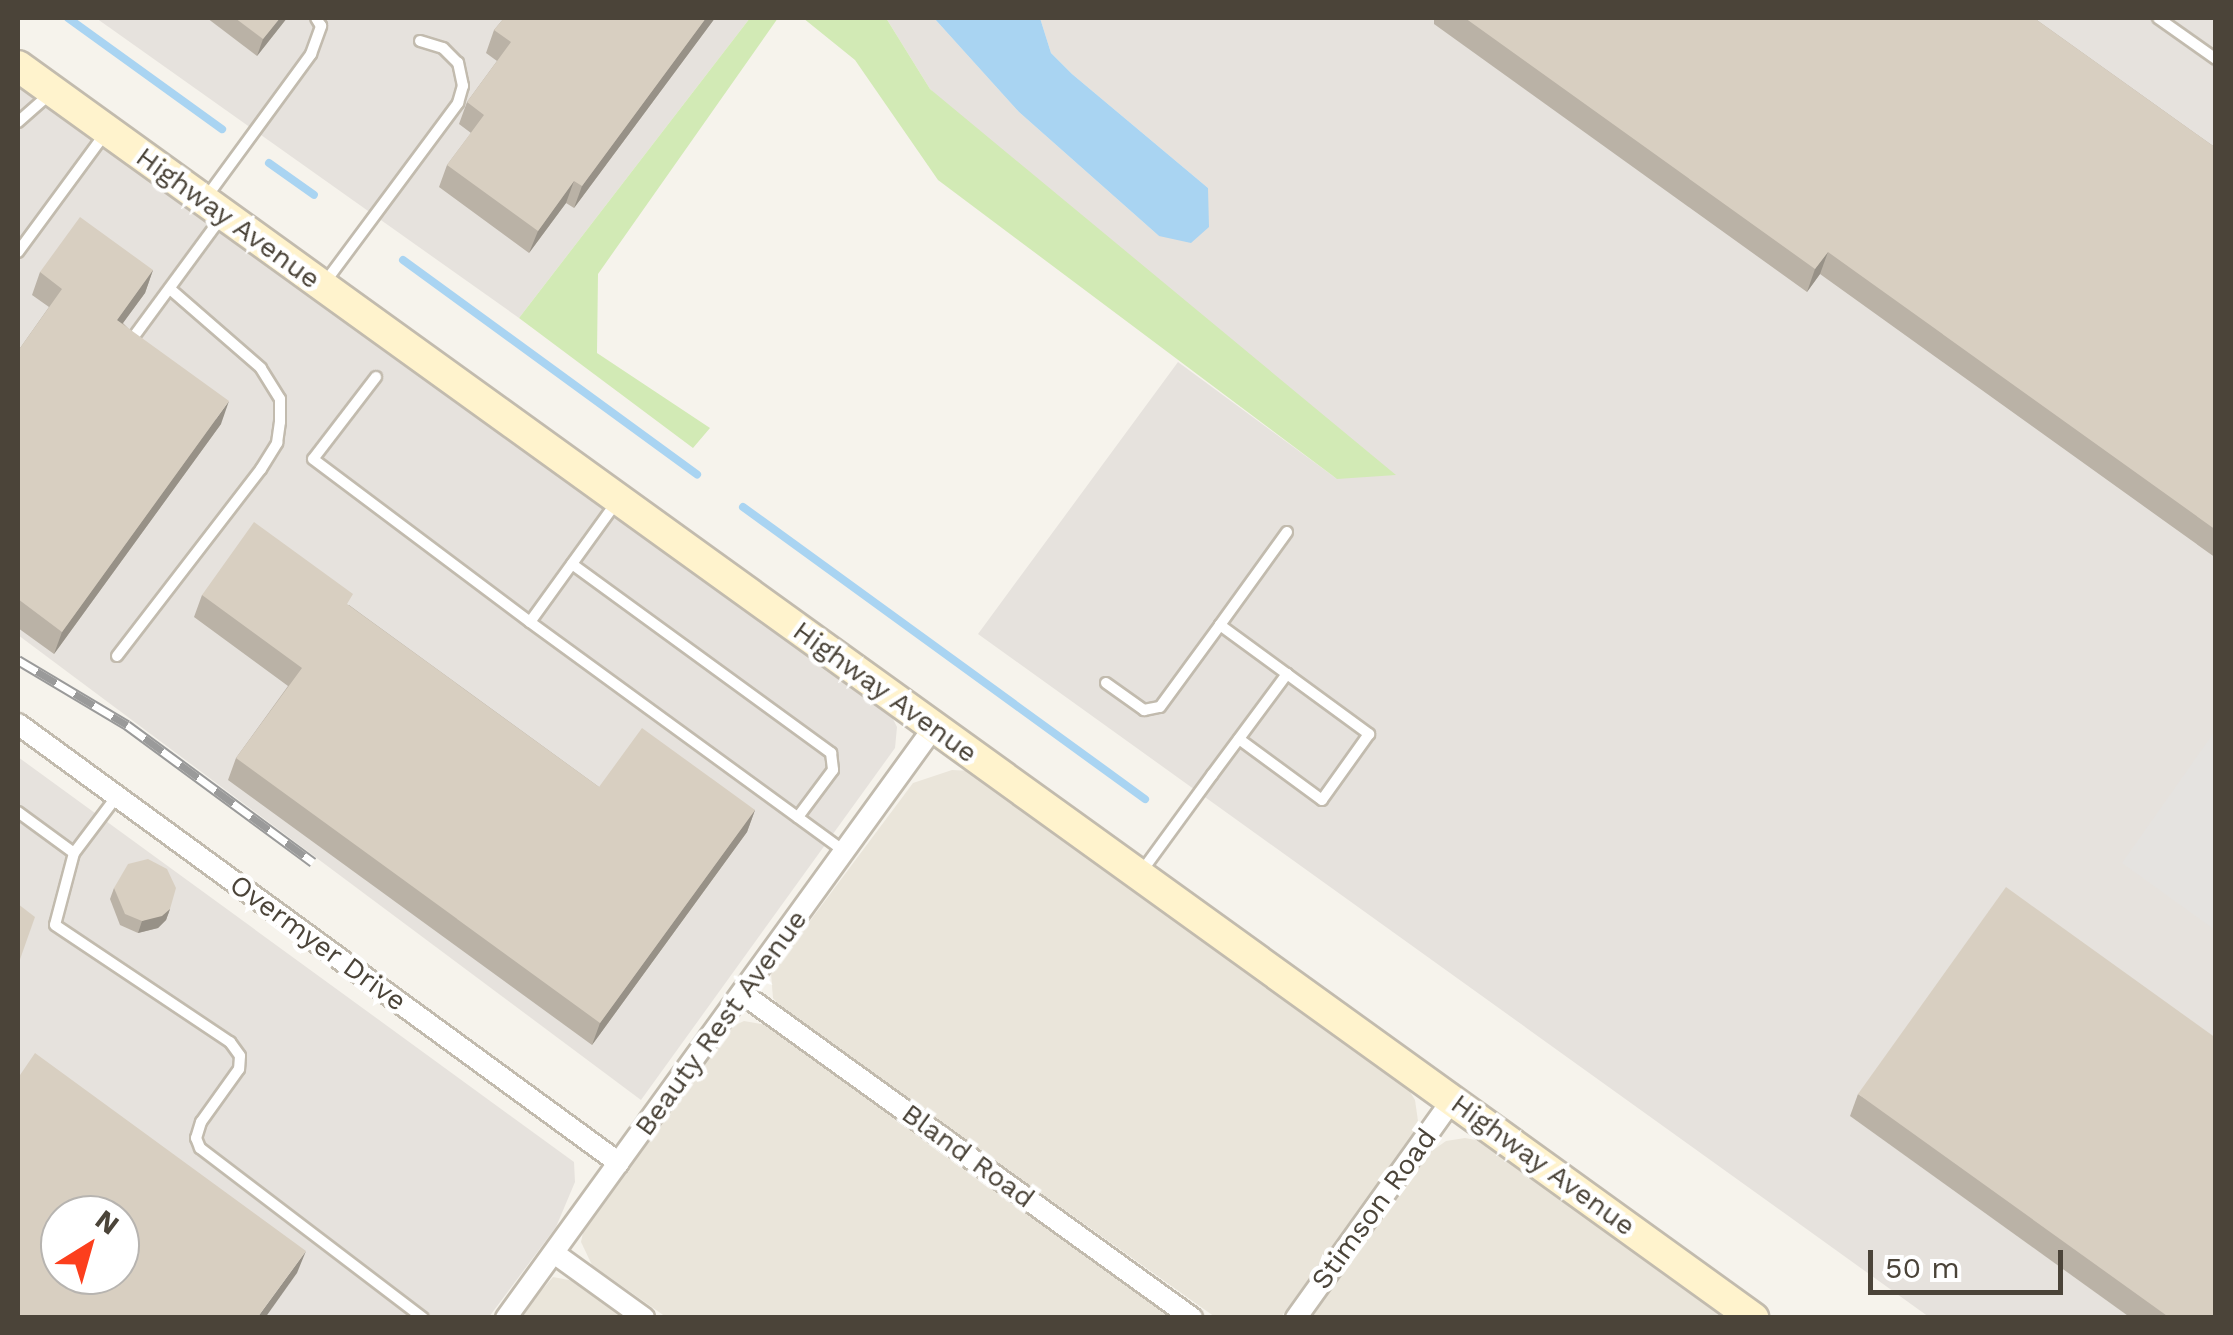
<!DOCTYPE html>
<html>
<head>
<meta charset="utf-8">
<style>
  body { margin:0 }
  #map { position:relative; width:2233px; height:1335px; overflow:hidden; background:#f6f3ec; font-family:"Work Sans",sans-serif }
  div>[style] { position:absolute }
  .residential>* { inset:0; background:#eae5da }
  .industrial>* { inset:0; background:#e6e2dd }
  .green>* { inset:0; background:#d2eab5 }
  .parking>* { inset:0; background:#e5e3e0 }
  .water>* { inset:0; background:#a9d4f2 }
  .stream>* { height:8px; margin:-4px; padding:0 4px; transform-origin:4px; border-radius:4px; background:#a9d4f2 }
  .roads { filter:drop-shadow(2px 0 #c2bbae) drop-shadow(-2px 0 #c2bbae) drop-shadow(0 2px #c2bbae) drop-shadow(0 -2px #c2bbae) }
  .lane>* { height:10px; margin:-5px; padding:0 5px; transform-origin:5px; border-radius:5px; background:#fff }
  .street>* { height:20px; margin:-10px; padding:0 10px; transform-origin:10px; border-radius:10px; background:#fff }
  .secondary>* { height:30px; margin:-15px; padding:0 15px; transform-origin:15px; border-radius:15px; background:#fff3cd }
  .rail>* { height:11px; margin-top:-5.5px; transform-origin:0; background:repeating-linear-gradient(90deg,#fff 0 22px,#9a9a9a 0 44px); box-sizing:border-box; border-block:2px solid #9a9a9a }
  .wall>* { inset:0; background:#bab2a6 }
  .shaded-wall>* { inset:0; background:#979187 }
  .building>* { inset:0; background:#d8cfc1 }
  span { translate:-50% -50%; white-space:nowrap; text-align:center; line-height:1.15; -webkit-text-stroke:9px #fff; paint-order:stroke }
  .street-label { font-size:28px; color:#4b4439 }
  .frame { position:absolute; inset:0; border:20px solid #4b4439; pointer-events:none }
  .north { position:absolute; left:40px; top:1195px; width:100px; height:100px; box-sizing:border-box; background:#fff; border:2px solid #b7b4b0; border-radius:50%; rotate:37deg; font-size:28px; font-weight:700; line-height:40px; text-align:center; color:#4b4439 }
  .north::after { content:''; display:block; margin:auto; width:35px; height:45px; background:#fc3f1d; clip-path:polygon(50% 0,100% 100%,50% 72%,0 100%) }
  .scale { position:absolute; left:1868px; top:1250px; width:195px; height:45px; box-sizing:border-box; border:5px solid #4b4439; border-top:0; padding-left:12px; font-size:30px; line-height:35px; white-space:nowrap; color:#4b4439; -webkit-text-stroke:8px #fff; paint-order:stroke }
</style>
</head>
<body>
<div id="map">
  <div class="residential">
    <div style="clip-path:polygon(952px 770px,972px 771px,1404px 1082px,1415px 1100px,1418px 1121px,1409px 1142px,1281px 1317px,1215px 1317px,782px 1009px,773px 998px,771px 973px,913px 783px)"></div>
    <div style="clip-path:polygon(744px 1021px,767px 1025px,1177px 1317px,666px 1317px,592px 1265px,581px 1242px,584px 1228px,731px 1027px)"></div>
    <div style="clip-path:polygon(1465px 1138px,1486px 1142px,1731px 1318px,1309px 1318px,1429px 1153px,1446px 1141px)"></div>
    <div style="clip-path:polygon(553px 1277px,574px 1281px,626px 1317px,519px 1317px)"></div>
  </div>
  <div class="industrial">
    <div style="clip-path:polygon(96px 18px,750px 18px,519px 318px)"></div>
    <div style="clip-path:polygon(886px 18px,934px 18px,1019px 112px,1159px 236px,1208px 188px,1072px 74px,1051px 53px,1040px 18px,2215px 18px,2215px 1317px,1929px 1317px,978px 634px,1178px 362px,1337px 479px,930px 89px)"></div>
    <div style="clip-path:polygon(18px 82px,889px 711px,897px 727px,895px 748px,641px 1100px,18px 635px)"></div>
    <div style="clip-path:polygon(evenodd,18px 757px,574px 1162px,575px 1182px,556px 1227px,489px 1317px,18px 1317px,18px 757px,60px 1215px,120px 1215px,120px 1275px,60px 1275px,60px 1215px)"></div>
  </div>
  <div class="green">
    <div style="clip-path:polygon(750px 18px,778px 18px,598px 274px,597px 353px,710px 428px,693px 448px,519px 318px)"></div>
    <div style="clip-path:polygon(803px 18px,886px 18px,930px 89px,1396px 475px,1337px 479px,938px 180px,855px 60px)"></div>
  </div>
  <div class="parking">
    <div style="clip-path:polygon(2215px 731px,2215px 930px,2122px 863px)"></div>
  </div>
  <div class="water">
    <div style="clip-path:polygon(934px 18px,1040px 18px,1051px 53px,1072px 74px,1208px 188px,1209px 227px,1191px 243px,1159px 236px,1019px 112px)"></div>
  </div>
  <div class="stream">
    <div style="left:68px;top:18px;width:190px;rotate:35.8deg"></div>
    <div style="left:269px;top:163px;width:55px;rotate:35.4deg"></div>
    <div style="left:403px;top:260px;width:364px;rotate:36.1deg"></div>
    <div style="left:743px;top:507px;width:497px;rotate:36deg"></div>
  </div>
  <div class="roads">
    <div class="lane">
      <div style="left:2158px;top:18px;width:71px;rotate:35.3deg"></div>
      <div style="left:18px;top:122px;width:45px;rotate:-41.4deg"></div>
      <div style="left:205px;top:199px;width:180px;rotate:-53.8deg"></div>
      <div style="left:311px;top:54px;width:30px;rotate:-70deg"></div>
      <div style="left:321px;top:26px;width:9px;rotate:-122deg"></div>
      <div style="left:18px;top:252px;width:149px;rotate:-53.7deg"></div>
      <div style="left:323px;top:285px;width:227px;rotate:-53.4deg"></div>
      <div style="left:458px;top:103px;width:18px;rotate:-74deg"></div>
      <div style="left:463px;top:86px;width:24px;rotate:-102deg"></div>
      <div style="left:458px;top:63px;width:21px;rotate:-135deg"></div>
      <div style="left:443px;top:48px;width:24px;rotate:-163deg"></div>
      <div style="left:135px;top:335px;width:149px;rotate:-53.7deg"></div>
      <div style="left:376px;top:377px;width:103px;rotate:127.5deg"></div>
      <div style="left:313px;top:459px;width:271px;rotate:36.9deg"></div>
      <div style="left:530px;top:622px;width:150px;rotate:-54.2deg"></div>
      <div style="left:1287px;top:532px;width:115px;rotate:125.8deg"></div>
      <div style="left:1220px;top:625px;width:83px;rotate:36.2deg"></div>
      <div style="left:572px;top:564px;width:321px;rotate:36.1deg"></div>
      <div style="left:831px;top:753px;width:17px;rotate:83deg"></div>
      <div style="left:833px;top:770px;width:59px;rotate:126.7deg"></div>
      <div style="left:530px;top:622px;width:389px;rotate:36.1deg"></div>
      <div style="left:117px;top:656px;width:236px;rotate:-52.4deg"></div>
      <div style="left:261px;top:469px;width:31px;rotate:-58deg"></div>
      <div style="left:277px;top:443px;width:21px;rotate:-82deg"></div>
      <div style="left:280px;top:422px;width:23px;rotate:-90deg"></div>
      <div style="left:280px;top:399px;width:36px;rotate:-122deg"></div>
      <div style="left:261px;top:368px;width:121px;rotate:-139deg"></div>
      <div style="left:1106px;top:683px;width:47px;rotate:35.4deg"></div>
      <div style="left:1144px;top:710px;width:16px;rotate:-11deg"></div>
      <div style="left:1160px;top:707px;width:102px;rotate:-53.8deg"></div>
      <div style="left:117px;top:796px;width:71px;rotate:127deg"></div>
      <div style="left:74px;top:853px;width:74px;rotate:104.8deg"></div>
      <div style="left:55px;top:925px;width:211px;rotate:33.8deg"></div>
      <div style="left:230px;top:1042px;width:17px;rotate:54deg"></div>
      <div style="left:240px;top:1056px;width:13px;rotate:94deg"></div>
      <div style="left:239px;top:1069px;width:65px;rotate:125.6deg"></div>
      <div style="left:201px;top:1122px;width:17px;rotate:107deg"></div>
      <div style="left:196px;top:1138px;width:11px;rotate:68deg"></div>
      <div style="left:200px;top:1148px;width:280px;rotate:37.3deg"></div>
      <div style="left:18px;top:812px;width:69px;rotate:36.2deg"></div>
      <div style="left:1142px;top:871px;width:119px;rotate:-53.9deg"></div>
      <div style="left:1212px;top:775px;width:126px;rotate:-53.4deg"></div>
      <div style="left:1287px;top:674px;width:102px;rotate:36.2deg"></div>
      <div style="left:1369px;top:734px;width:81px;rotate:125.5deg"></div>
      <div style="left:1322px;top:800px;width:103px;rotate:-143.7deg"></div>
    </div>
    <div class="street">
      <div style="left:18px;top:724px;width:744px;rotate:36.15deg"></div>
      <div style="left:743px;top:994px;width:554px;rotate:35.81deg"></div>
      <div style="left:554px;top:1253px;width:111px;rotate:35.8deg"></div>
      <div style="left:506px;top:1318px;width:730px;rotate:-54.09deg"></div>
      <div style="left:1296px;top:1318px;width:268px;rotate:-54.4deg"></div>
    </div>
    <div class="secondary">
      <div style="left:18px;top:66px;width:2140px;rotate:35.81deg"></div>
    </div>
  </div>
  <div class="rail">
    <div style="left:18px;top:660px;width:127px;rotate:30.8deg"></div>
    <div style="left:127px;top:725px;width:231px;rotate:36.4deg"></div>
  </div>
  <div class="wall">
    <div style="clip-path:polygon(207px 18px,287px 18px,257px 56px)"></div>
    <div style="clip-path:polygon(504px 18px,715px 18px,574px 208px,566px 203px,529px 253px,439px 187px,447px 165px,471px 133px,459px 124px,467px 102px,497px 61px,486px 53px,494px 30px)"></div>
    <div style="clip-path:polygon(1434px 18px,2034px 18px,2216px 148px,2216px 558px,1820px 274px,1807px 292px,1434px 24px)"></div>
    <div style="clip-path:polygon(153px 270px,145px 293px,123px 323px,221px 424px,54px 654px,18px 628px,18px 351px,49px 307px,32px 295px,40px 272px)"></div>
    <div style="clip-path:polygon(202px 595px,349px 605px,599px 787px,755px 810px,747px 832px,592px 1045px,228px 780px,236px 758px,288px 686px,194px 617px)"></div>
    <div style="clip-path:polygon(114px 888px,170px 909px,166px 920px,158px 928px,138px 933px,120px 925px,110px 899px)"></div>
    <div style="clip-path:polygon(1858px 1094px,2216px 1318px,2131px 1318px,1850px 1116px)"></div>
  </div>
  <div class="shaded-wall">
    <div style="clip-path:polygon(280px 18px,287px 18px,257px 56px,263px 39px)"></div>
    <div style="clip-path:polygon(706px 18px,715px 18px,574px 208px,582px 186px)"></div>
    <div style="clip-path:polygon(574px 181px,566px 203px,529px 253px,538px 231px)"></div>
    <div style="clip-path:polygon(1828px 252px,1820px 274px,1807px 292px,1815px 269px)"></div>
    <div style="clip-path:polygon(153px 270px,145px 293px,109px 342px,117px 320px)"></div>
    <div style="clip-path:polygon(229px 401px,221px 424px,54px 654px,62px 632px)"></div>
    <div style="clip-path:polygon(755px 810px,747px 832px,592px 1045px,600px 1023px)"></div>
    <div style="clip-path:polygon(170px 909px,166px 920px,158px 928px,138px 933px,142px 921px)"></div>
    <div style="clip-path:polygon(306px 1251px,297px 1273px,265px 1318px,257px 1318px)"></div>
  </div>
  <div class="building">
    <div style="clip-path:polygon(235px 18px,280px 18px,263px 39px)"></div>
    <div style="clip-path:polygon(504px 18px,706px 18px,582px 186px,574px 181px,538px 231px,447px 165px,484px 115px,467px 102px,511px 42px,494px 30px)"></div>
    <div style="clip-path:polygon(1465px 18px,2034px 18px,2216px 148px,2216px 530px,1828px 252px,1815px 269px)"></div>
    <div style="clip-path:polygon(80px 217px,153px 270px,117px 320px,229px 401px,62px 632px,18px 599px,18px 351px,62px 289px,40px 272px)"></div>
    <div style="clip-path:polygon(254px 522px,353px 594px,347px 604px,599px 787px,642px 728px,755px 810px,600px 1023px,236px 758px,302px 668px,202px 595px)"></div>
    <div style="clip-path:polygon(148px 859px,167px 869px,176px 888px,170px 909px,162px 916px,142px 921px,125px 914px,114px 888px,128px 864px)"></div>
    <div style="clip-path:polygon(2006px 887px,2216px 1038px,2216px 1318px,2170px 1318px,1858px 1094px)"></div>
    <div style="clip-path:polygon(18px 904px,35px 917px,18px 965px)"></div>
    <div style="clip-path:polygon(evenodd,35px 1053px,306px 1251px,257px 1318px,18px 1318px,18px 1078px,35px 1053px,60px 1215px,120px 1215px,120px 1275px,60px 1275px,60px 1215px)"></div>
  </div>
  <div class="street-label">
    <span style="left:228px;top:218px;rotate:36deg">Highway Avenue</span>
    <span style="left:885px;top:692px;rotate:36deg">Highway Avenue</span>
    <span style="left:318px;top:943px;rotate:36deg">Overmyer Drive</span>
    <span style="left:721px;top:1023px;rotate:-54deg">Beauty Rest Avenue</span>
    <span style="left:968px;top:1156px;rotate:36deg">Bland Road</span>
    <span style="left:1543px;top:1165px;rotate:36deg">Highway Avenue</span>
    <span style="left:1374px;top:1209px;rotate:-54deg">Stimson Road</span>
  </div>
  <div class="frame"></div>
  <div class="north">N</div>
  <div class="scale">50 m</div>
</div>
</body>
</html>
